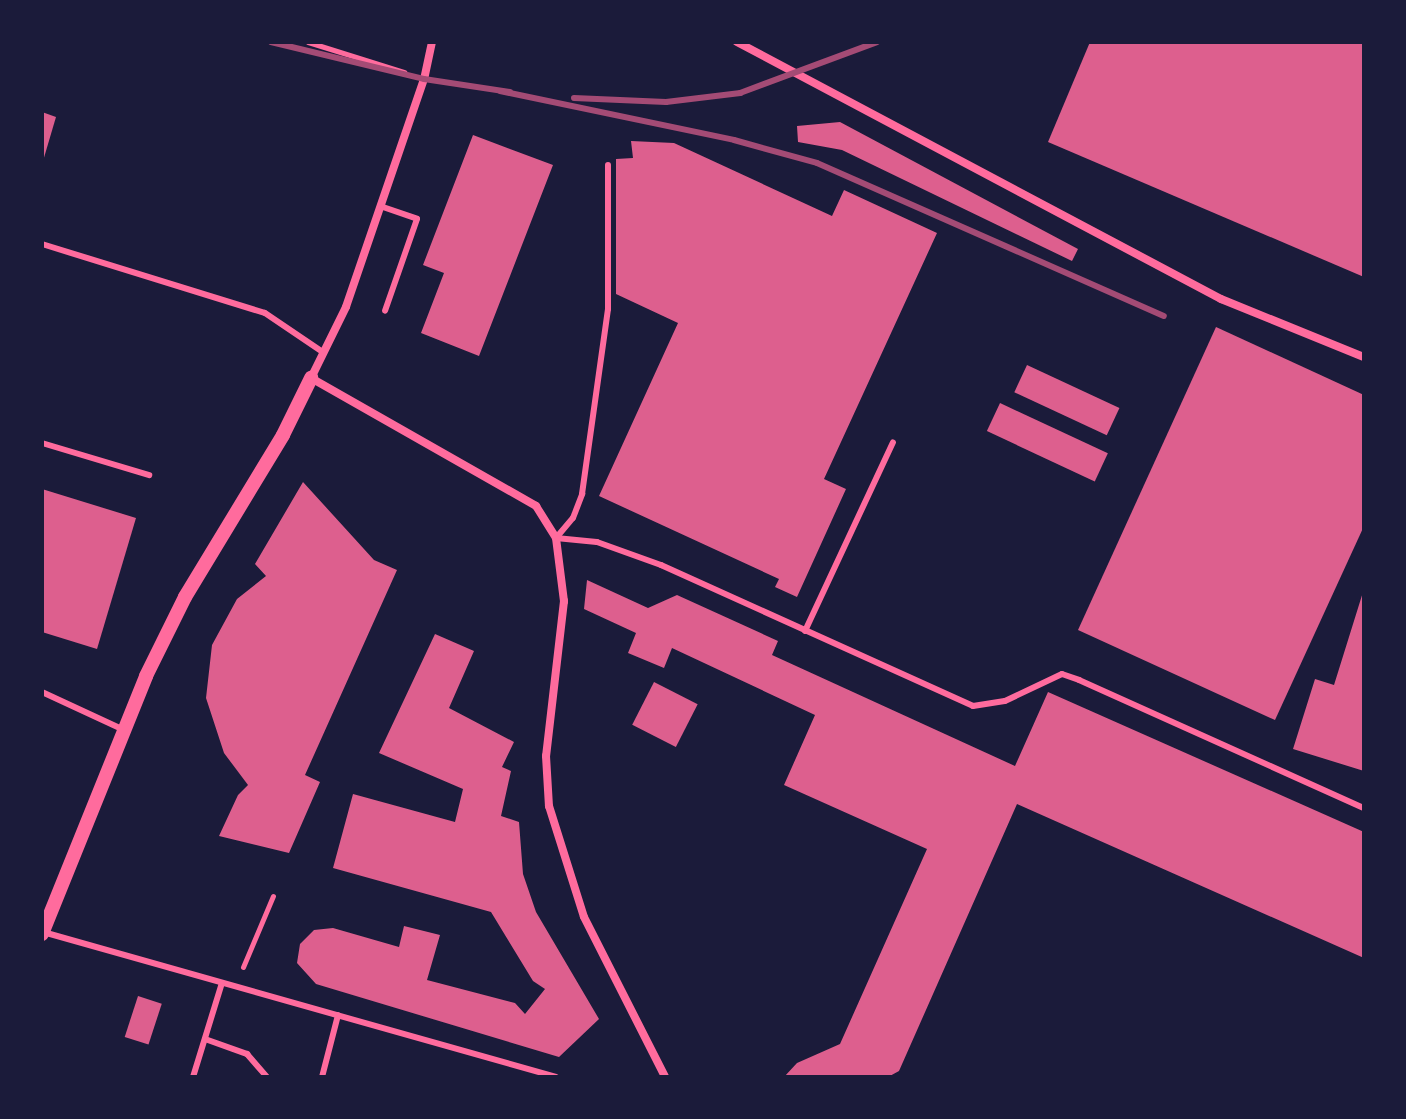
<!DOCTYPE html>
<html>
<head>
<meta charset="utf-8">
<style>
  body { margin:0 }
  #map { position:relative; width:1406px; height:1119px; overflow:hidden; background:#1b1b3a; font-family:"PT Sans Narrow",sans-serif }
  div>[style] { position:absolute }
  .building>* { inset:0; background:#dd5f8e; transform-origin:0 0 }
  .path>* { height:5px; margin:-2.5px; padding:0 2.5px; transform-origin:2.5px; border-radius:2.5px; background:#ff6b9d }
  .service>* { height:6px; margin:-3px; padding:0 3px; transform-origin:3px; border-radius:3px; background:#ff6b9d }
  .minor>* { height:8px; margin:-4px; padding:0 4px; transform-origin:4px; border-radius:4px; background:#ff6b9d }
  .tertiary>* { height:14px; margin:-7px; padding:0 7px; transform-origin:7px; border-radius:7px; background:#ff6b9d }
  .rail>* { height:6px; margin:-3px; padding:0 3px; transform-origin:3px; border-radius:3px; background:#a44b75 }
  span { translate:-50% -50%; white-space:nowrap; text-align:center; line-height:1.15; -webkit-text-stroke:6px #1b1b3a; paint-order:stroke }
  .frame { position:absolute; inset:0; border:44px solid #1b1b3a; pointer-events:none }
</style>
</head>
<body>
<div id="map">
  <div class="building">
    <div style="clip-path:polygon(1090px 42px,1364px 42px,1364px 277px,1048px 142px)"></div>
    <div style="clip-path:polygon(42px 112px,56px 117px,43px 161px,42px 161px)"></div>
    <div style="clip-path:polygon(840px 122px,1078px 249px,1072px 261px,842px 150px,798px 142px,797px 126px)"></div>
    <div style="clip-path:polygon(473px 135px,553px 165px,479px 356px,421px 333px,444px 273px,423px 265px)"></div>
    <div style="clip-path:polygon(631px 141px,674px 143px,832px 216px,844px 190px,937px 233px,824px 479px,846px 489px,797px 597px,775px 587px,779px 579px,599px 496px,678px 323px,616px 294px,616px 159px,633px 158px)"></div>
    <div style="clip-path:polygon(1216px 327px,1364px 395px,1364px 526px,1275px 720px,1078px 630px)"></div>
    <div style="left:1027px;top:365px;width:102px;height:30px;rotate:25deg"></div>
    <div style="left:1000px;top:403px;width:119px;height:31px;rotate:25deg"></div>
    <div style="clip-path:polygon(303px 482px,374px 560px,397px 570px,305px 775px,320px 782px,289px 853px,219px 836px,238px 795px,248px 785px,224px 753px,206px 698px,212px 645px,237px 599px,266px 576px,255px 564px)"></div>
    <div style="clip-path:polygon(42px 489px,136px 518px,97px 649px,42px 632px)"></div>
    <div style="clip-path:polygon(587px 580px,648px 608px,677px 595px,778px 641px,772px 655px,1015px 766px,1048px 692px,1364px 832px,1364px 958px,1017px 804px,899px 1071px,888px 1077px,784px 1077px,797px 1063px,840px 1044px,927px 849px,784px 785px,815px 715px,672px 648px,664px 668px,628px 653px,636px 633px,584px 609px)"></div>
    <div style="clip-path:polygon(1363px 592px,1364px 592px,1364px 771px,1293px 749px,1315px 679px,1334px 685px)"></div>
    <div style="clip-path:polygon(435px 634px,474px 651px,449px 708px,514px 742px,502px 767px,511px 771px,501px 816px,519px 822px,523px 874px,536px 912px,599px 1019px,559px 1057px,316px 984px,297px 963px,300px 944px,314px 930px,333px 928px,399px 947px,404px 926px,440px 935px,427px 980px,515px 1003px,525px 1014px,545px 989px,533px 981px,491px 912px,333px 868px,353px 794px,455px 822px,463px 789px,379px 753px)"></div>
    <div style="left:654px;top:682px;width:49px;height:48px;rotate:27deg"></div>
    <div style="left:138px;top:996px;width:25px;height:43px;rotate:18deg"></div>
  </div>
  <div class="path">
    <div style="left:308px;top:42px;width:101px;rotate:17.4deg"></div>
    <div style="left:243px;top:967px;width:77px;rotate:-67.1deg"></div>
  </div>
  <div class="service">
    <div style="left:380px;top:206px;width:39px;rotate:19deg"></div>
    <div style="left:417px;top:219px;width:97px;rotate:109.2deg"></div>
    <div style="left:42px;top:244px;width:233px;rotate:17.2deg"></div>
    <div style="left:265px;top:313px;width:71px;rotate:34.1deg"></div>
    <div style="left:42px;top:443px;width:112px;rotate:16.7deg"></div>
    <div style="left:556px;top:538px;width:41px;rotate:5.6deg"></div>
    <div style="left:597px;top:542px;width:68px;rotate:19.8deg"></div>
    <div style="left:661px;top:565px;width:342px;rotate:24.3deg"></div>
    <div style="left:973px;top:706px;width:32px;rotate:-9deg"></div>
    <div style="left:1005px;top:701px;width:63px;rotate:-25.3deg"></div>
    <div style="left:1062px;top:674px;width:18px;rotate:19deg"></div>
    <div style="left:1079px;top:680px;width:312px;rotate:24.2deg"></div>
    <div style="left:556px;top:538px;width:26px;rotate:-50deg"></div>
    <div style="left:573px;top:518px;width:26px;rotate:-69deg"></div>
    <div style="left:582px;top:494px;width:187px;rotate:-82deg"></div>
    <div style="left:608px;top:309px;width:144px;rotate:-90deg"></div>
    <div style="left:805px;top:631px;width:208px;rotate:-65deg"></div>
    <div style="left:42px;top:692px;width:88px;rotate:24.8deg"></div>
    <div style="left:43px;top:932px;width:533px;rotate:15.78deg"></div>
    <div style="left:205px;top:1039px;width:45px;rotate:19.7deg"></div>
    <div style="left:247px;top:1054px;width:30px;rotate:49deg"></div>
    <div style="left:193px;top:1077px;width:98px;rotate:-72.9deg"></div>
    <div style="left:322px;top:1077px;width:64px;rotate:-75.5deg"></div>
  </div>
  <div class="minor">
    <div style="left:432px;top:42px;width:38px;rotate:102deg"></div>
    <div style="left:424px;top:79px;width:241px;rotate:108.9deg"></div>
    <div style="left:346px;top:307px;width:79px;rotate:116.2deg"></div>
    <div style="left:311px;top:378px;width:259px;rotate:29.6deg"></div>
    <div style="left:536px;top:506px;width:38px;rotate:58deg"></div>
    <div style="left:556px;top:538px;width:64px;rotate:82.8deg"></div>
    <div style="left:564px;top:601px;width:156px;rotate:96.6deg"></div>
    <div style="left:546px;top:756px;width:50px;rotate:86.6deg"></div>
    <div style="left:549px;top:806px;width:116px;rotate:72.5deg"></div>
    <div style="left:584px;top:917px;width:179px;rotate:63.1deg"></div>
    <div style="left:737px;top:42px;width:548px;rotate:27.97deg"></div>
    <div style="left:1221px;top:299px;width:154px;rotate:22.1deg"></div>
  </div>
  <div class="tertiary">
    <div style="left:42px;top:934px;width:278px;rotate:-68deg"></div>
    <div style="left:146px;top:676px;width:88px;rotate:-63.7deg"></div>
    <div style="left:185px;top:597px;width:189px;rotate:-58.8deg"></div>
    <div style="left:283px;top:435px;width:64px;rotate:-63.8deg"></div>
  </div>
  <div class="rail">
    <div style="left:271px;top:42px;width:157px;rotate:13.6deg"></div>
    <div style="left:424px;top:79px;width:87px;rotate:8.6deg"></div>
    <div style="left:500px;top:91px;width:239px;rotate:11.8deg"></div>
    <div style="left:734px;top:140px;width:86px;rotate:15.5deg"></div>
    <div style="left:817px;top:163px;width:379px;rotate:23.8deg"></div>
    <div style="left:574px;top:98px;width:92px;rotate:2.5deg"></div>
    <div style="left:666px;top:102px;width:75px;rotate:-6.9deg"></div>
    <div style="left:740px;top:93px;width:146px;rotate:-20.4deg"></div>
  </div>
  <div class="frame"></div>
</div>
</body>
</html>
